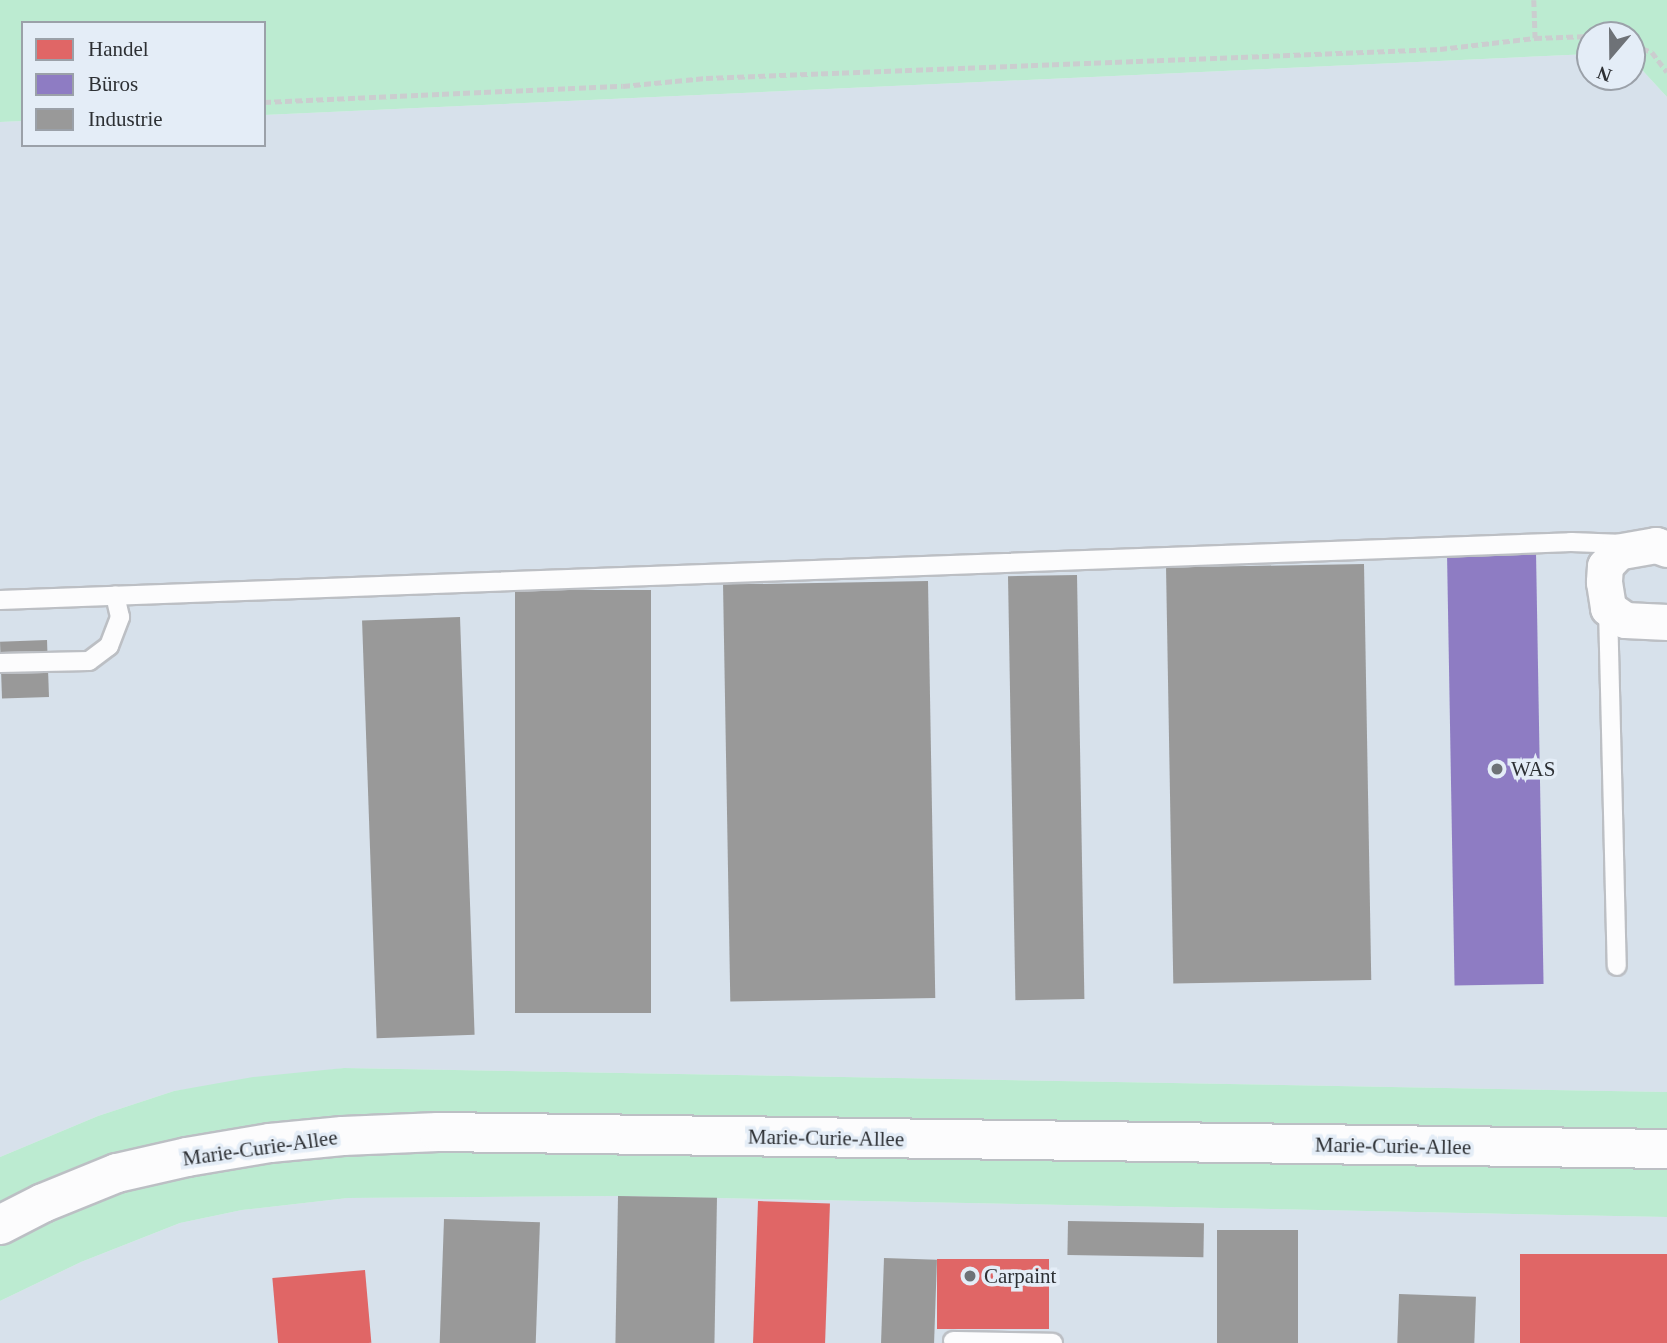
<!DOCTYPE html>
<html>
<head>
<meta charset="utf-8">
<style>
  body { margin:0 }
  #map { position:relative; width:1667px; height:1343px; overflow:hidden; background:#e8edf3; font-family:"Times New Roman",serif }
  div>[style] { position:absolute }
  .built>* { inset:0; background:#d7e1eb }
  .green>* { inset:0; background:#bcebd1 }
  .shops>* { inset:0; background:#e06666; transform-origin:0 0 }
  .offices>* { inset:0; background:#8e7cc3; transform-origin:0 0 }
  .industry>* { inset:0; background:#999; transform-origin:0 0 }
  .path>* { height:4.5px; margin-top:-2.25px; transform-origin:0; background:repeating-linear-gradient(90deg,#cbcdcf 0 7px,transparent 0 10.5px) }
  .roads { filter:drop-shadow(2px 0 #bcbfc4) drop-shadow(-2px 0 #bcbfc4) drop-shadow(0 2px #bcbfc4) drop-shadow(0 -2px #bcbfc4) }
  .lane>* { height:18px; margin:-9px; padding:0 9px; transform-origin:9px; border-radius:9px; background:#fcfcfd }
  .street>* { height:35px; margin:-17.5px; padding:0 17.5px; transform-origin:17.5px; border-radius:17.5px; background:#fcfcfd }
  .secondary>* { height:38px; margin:-19px; padding:0 19px; transform-origin:19px; border-radius:19px; background:#fcfcfd }
  .dots>* { width:19px; height:19px; translate:-50% -50%; box-sizing:border-box; border:4px solid #e4edf7; border-radius:50% }
  span { translate:-50% -50%; white-space:nowrap; text-align:center; line-height:1.15; -webkit-text-stroke:7px #e4edf7; paint-order:stroke }
  .poi-label { font-size:21px; color:#2d3034 }
  .left { translate:0 -50%; text-align:left }
  .street-label { font-size:21px; color:#2d3034 }
  .legend { position:absolute; left:21px; top:21px; width:245px; height:126px; box-sizing:border-box; background:#e4edf7; border:2px solid #9ba1a9; margin:0; padding:9px 12px; list-style:none; font-size:21px; color:#2d3034 }
  .legend li { display:flex; align-items:center; gap:14px; height:35px }
  .legend b { width:35px; border:2px solid #9ba1a9 }
  .north { position:absolute; left:1576px; top:21px; width:70px; height:70px; box-sizing:border-box; background:#e4edf7; border:2px solid #9ba1a9; border-radius:50%; rotate:200deg; font-size:19px; font-weight:700; line-height:28px; text-align:center; color:#2d3034 }
  .north::after { content:''; display:block; margin:auto; width:24px; height:32px; background:#6e7277; clip-path:polygon(50% 0,100% 100%,50% 72%,0 100%) }
</style>
</head>
<body>
<div id="map">
  <div class="built">
    <div style="clip-path:polygon(1590px 54px,1590px 77px,1632px 77px,1632px 59px,1667px 97px,1667px 1092px,344px 1068px,174px 1091px,98px 1116px,0 1157px,0 122px,23px 121px,23px 145px,264px 145px,264px 115px)"></div>
    <div style="clip-path:polygon(618px 1196px,1667px 1217px,1667px 1343px,0 1343px,0 1301px,81px 1262px,180px 1223px,242px 1210px,348px 1198px)"></div>
  </div>
  <div class="green">
    <div style="clip-path:polygon(0 0,1667px 0,1667px 97px,1632px 59px,1632px 35px,1590px 35px,1590px 54px,264px 115px,264px 23px,23px 23px,23px 121px,0 122px)"></div>
    <div style="clip-path:polygon(344px 1068px,1667px 1092px,1667px 1217px,618px 1196px,348px 1198px,242px 1210px,180px 1223px,81px 1262px,0 1301px,0 1157px,98px 1116px,174px 1091px,253px 1077px)"></div>
  </div>
  <div class="shops">
    <div style="left:758px;top:1201px;width:72px;height:142px;rotate:2deg"></div>
    <div style="left:1520px;top:1254px;width:147px;height:89px"></div>
    <div style="left:1049px;top:1259px;width:70px;height:112px;rotate:90deg"></div>
    <div style="left:365px;top:1270px;width:73px;height:93px;rotate:85deg"></div>
  </div>
  <div class="offices">
    <div style="left:1536px;top:552px;width:432px;height:89px;rotate:89deg"></div>
  </div>
  <div class="industry">
    <div style="left:1364px;top:564px;width:416px;height:198px;rotate:89deg"></div>
    <div style="left:1077px;top:575px;width:424px;height:69px;rotate:89deg"></div>
    <div style="left:928px;top:581px;width:417px;height:205px;rotate:89deg"></div>
    <div style="left:651px;top:590px;width:423px;height:136px;rotate:90deg"></div>
    <div style="left:460px;top:617px;width:418px;height:98px;rotate:88deg"></div>
    <div style="left:47px;top:640px;width:57px;height:47px;rotate:88deg"></div>
    <div style="left:618px;top:1196px;width:99px;height:147px;rotate:1deg"></div>
    <div style="left:444px;top:1219px;width:96px;height:124px;rotate:2deg"></div>
    <div style="left:1068px;top:1221px;width:136px;height:34px;rotate:1deg"></div>
    <div style="left:1217px;top:1230px;width:81px;height:113px"></div>
    <div style="left:884px;top:1258px;width:53px;height:85px;rotate:2deg"></div>
    <div style="left:1399px;top:1294px;width:77px;height:49px;rotate:2deg"></div>
  </div>
  <div class="path">
    <div style="left:1534px;top:0;width:38px;rotate:88deg"></div>
    <div style="left:1632px;top:45px;width:21px;rotate:19deg"></div>
    <div style="left:1652px;top:52px;width:25px;rotate:53deg"></div>
    <div style="left:264px;top:102px;width:359px;rotate:-2.6deg"></div>
    <div style="left:623px;top:86px;width:83px;rotate:-5.5deg"></div>
    <div style="left:706px;top:78px;width:735px;rotate:-2.26deg"></div>
    <div style="left:1440px;top:49px;width:96px;rotate:-6.6deg"></div>
    <div style="left:1535px;top:38px;width:55px;rotate:-2.1deg"></div>
  </div>
  <div class="roads">
    <div class="lane">
      <div style="left:0;top:600px;width:1572px;rotate:-2.11deg"></div>
      <div style="left:1571px;top:542px;width:53px;rotate:2.2deg"></div>
      <div style="left:1608px;top:608px;width:358px;rotate:88.6deg"></div>
      <div style="left:0;top:663px;width:89px;rotate:-1.3deg"></div>
      <div style="left:89px;top:661px;width:25px;rotate:-37deg"></div>
      <div style="left:109px;top:646px;width:31px;rotate:-69deg"></div>
      <div style="left:120px;top:617px;width:22px;rotate:-103deg"></div>
      <div style="left:953px;top:1341px;width:100px;rotate:1.1deg"></div>
    </div>
    <div class="street">
      <div style="left:1667px;top:549px;width:12px;rotate:-160deg"></div>
      <div style="left:1656px;top:545px;width:39px;rotate:170deg"></div>
      <div style="left:1618px;top:552px;width:19px;rotate:133deg"></div>
      <div style="left:1605px;top:566px;width:16px;rotate:94deg"></div>
      <div style="left:1604px;top:582px;width:26px;rotate:81deg"></div>
      <div style="left:1608px;top:608px;width:21px;rotate:35deg"></div>
      <div style="left:1625px;top:620px;width:42px;rotate:2.7deg"></div>
    </div>
    <div class="secondary">
      <div style="left:0;top:1225px;width:48px;rotate:-27.1deg"></div>
      <div style="left:43px;top:1203px;width:80px;rotate:-22.1deg"></div>
      <div style="left:117px;top:1173px;width:72px;rotate:-12.9deg"></div>
      <div style="left:187px;top:1157px;width:84px;rotate:-9.6deg"></div>
      <div style="left:270px;top:1143px;width:73px;rotate:-5.5deg"></div>
      <div style="left:343px;top:1136px;width:95px;rotate:-2.4deg"></div>
      <div style="left:438px;top:1132px;width:1229px;rotate:0.79deg"></div>
    </div>
  </div>
  <div class="dots">
    <div style="left:1497px;top:769px;background:#6e7277"></div>
    <div style="left:970px;top:1276px;background:#6e7277"></div>
  </div>
  <div class="poi-label">
    <span class="left" style="left:1511px;top:769px">WAS</span>
    <span class="left" style="left:984px;top:1276px">Carpaint</span>
  </div>
  <div class="street-label">
    <span style="left:826px;top:1138px;rotate:1deg">Marie-Curie-Allee</span>
    <span style="left:1393px;top:1146px;rotate:1deg">Marie-Curie-Allee</span>
    <span style="left:260px;top:1148px;rotate:-8deg">Marie-Curie-Allee</span>
  </div>
  <ul class="legend">
  <li><b style="height:19px;background:#e06666"></b>Handel</li>
  <li><b style="height:19px;background:#8e7cc3"></b>Büros</li>
  <li><b style="height:19px;background:#999"></b>Industrie</li>
  </ul>
  <div class="north">N</div>
</div>
</body>
</html>
